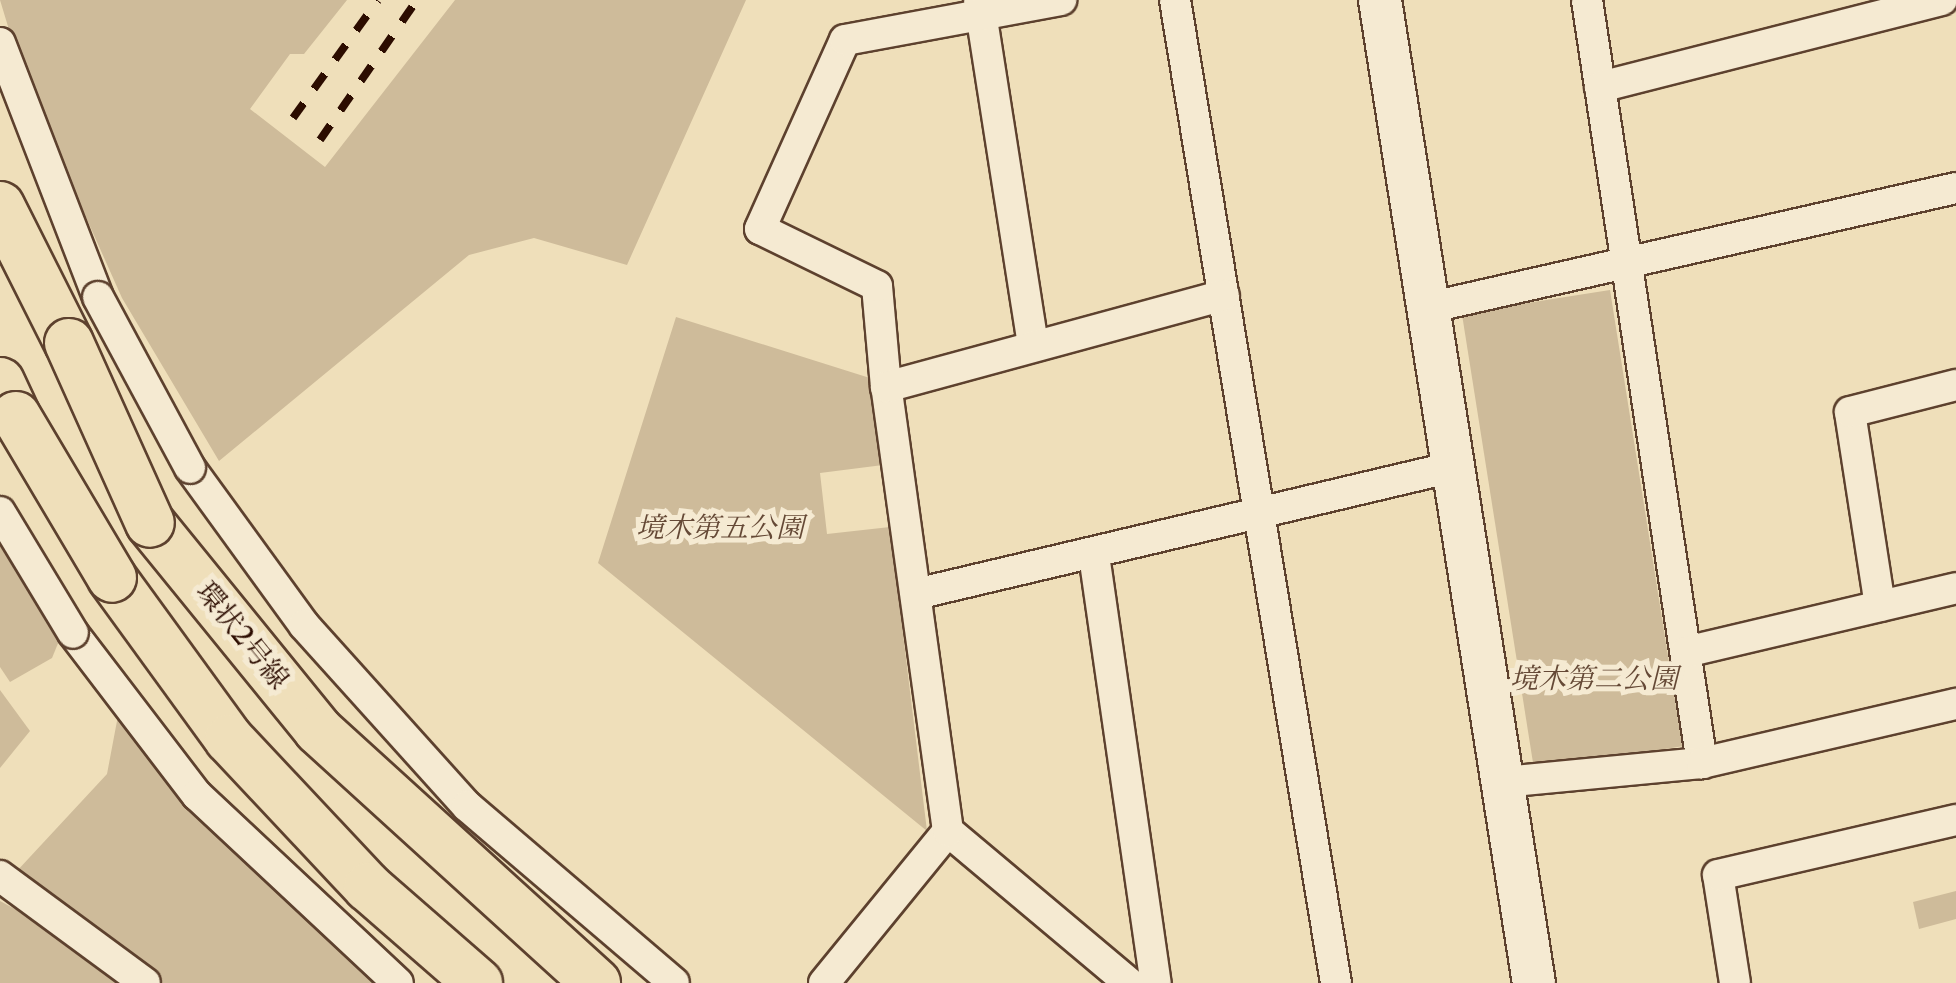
<!DOCTYPE html>
<html>
<head>
<meta charset="utf-8">
<style>
  body { margin:0 }
  #map { position:relative; width:1956px; height:983px; overflow:hidden; background:#efdfba; font-family:"Libre Caslon Text","Noto Serif JP",serif }
  div>[style] { position:absolute }
  .green>* { inset:0; background:#cebb9a; transform-origin:0 0 }
  .roads { filter:drop-shadow(2px 0 #5d412e) drop-shadow(-2px 0 #5d412e) drop-shadow(0 2px #5d412e) drop-shadow(0 -2px #5d412e) }
  .street>* { height:30px; margin:-15px; padding:0 15px; transform-origin:15px; border-radius:15px; background:#f5ead2 }
  .secondary>* { height:42px; margin:-21px; padding:0 21px; transform-origin:21px; border-radius:21px; background:#f5ead2 }
  .primary>* { height:48px; margin:-24px; padding:0 24px; transform-origin:24px; border-radius:24px; background:#efdfba }
  .rail>* { height:8px; margin-top:-4px; transform-origin:0; background:repeating-linear-gradient(90deg,#2c0c00 0 18px,transparent 0 36px) }
  .bridges { filter:drop-shadow(2px 0 #5d412e) drop-shadow(-2px 0 #5d412e) drop-shadow(0 2px #5d412e) drop-shadow(0 -2px #5d412e) }
  .street-bridge>* { height:30px; margin:-15px; padding:0 15px; transform-origin:15px; border-radius:15px; background:#f5ead2 }
  .primary-bridge>* { height:48px; margin:-24px; padding:0 24px; transform-origin:24px; border-radius:24px; background:#efdfba }
  span { translate:-50% -50%; white-space:nowrap; text-align:center; line-height:1.15; -webkit-text-stroke:10px #f5ead2; paint-order:stroke }
  .park-label { font-size:28px; color:#654936; font-style:italic }
  .street-label { font-size:28px; color:#2c0c00 }
</style>
</head>
<body>
<div id="map">
  <div class="green">
    <div style="clip-path:polygon(0 0,347px 0,304px 54px,290px 54px,250px 109px,325px 167px,455px 0,746px 0,627px 265px,534px 238px,469px 255px,219px 461px,122px 298px,23px 76px)"></div>
    <div style="left:1610px;top:290px;width:462px;height:150px;rotate:81deg"></div>
    <div style="clip-path:polygon(676px 317px,873px 379px,883px 465px,820px 473px,827px 534px,890px 527px,927px 831px,598px 563px)"></div>
    <div style="clip-path:polygon(0 539px,59px 641px,52px 658px,10px 682px,0 667px)"></div>
    <div style="clip-path:polygon(0 690px,30px 731px,0 768px)"></div>
    <div style="clip-path:polygon(120px 705px,379px 983px,155px 983px,16px 872px,107px 774px)"></div>
    <div style="clip-path:polygon(1956px 891px,1956px 919px,1919px 929px,1913px 902px)"></div>
    <div style="clip-path:polygon(0 901px,54px 930px,130px 983px,0 983px)"></div>
  </div>
  <div class="roads">
    <div class="street">
      <div style="left:979px;top:0;width:350px;rotate:81.1deg"></div>
      <div style="left:1175px;top:0;width:996px;rotate:80.7deg"></div>
      <div style="left:1587px;top:0;width:772px;rotate:81.43deg"></div>
      <div style="left:0;top:43px;width:272px;rotate:68.9deg"></div>
      <div style="left:1600px;top:87px;width:353px;rotate:-14.3deg"></div>
      <div style="left:1427px;top:308px;width:542px;rotate:-12.78deg"></div>
      <div style="left:886px;top:387px;width:101px;rotate:-95.1deg"></div>
      <div style="left:877px;top:286px;width:130px;rotate:-154deg"></div>
      <div style="left:760px;top:229px;width:207px;rotate:-65.8deg"></div>
      <div style="left:845px;top:40px;width:220px;rotate:-10.5deg"></div>
      <div style="left:190px;top:468px;width:194px;rotate:54deg"></div>
      <div style="left:304px;top:625px;width:244px;rotate:48deg"></div>
      <div style="left:467px;top:806px;width:272px;rotate:40.5deg"></div>
      <div style="left:1094px;top:555px;width:432px;rotate:81.8deg"></div>
      <div style="left:916px;top:594px;width:552px;rotate:-13.31deg"></div>
      <div style="left:1880px;top:606px;width:196px;rotate:-98.8deg"></div>
      <div style="left:1850px;top:412px;width:109px;rotate:-14.3deg"></div>
      <div style="left:73px;top:633px;width:204px;rotate:52.6deg"></div>
      <div style="left:197px;top:795px;width:275px;rotate:43.1deg"></div>
      <div style="left:1686px;top:652px;width:277px;rotate:-13.3deg"></div>
      <div style="left:1504px;top:782px;width:199px;rotate:-5.5deg"></div>
      <div style="left:1702px;top:763px;width:261px;rotate:-13.1deg"></div>
      <div style="left:948px;top:831px;width:236px;rotate:40deg"></div>
      <div style="left:0;top:876px;width:180px;rotate:36.4deg"></div>
      <div style="left:824px;top:983px;width:196px;rotate:-50.8deg"></div>
      <div style="left:948px;top:831px;width:448px;rotate:-97.9deg"></div>
      <div style="left:886px;top:387px;width:350px;rotate:-15.2deg"></div>
      <div style="left:1735px;top:983px;width:109px;rotate:-98.9deg"></div>
      <div style="left:1718px;top:875px;width:244px;rotate:-13deg"></div>
    </div>
    <div class="secondary">
      <div style="left:1380px;top:0;width:995px;rotate:81.1deg"></div>
    </div>
    <div class="primary">
      <div style="left:0;top:206px;width:153px;rotate:63.3deg"></div>
      <div style="left:0;top:382px;width:38px;rotate:65deg"></div>
      <div style="left:150px;top:523px;width:267px;rotate:50.9deg"></div>
      <div style="left:318px;top:730px;width:376px;rotate:42.3deg"></div>
      <div style="left:112px;top:578px;width:199px;rotate:54deg"></div>
      <div style="left:229px;top:739px;width:203px;rotate:46.8deg"></div>
      <div style="left:368px;top:887px;width:146px;rotate:41.1deg"></div>
    </div>
  </div>
  <div class="rail">
    <div style="left:293px;top:118px;width:145px;rotate:-54.2deg"></div>
    <div style="left:320px;top:140px;width:170px;rotate:-55.3deg"></div>
  </div>
  <div class="bridges">
    <div class="street-bridge">
      <div style="left:98px;top:297px;width:194px;rotate:61.7deg"></div>
      <div style="left:0;top:512px;width:141px;rotate:58.9deg"></div>
    </div>
    <div class="primary-bridge">
      <div style="left:69px;top:343px;width:197px;rotate:65.8deg"></div>
      <div style="left:16px;top:416px;width:188px;rotate:59.3deg"></div>
    </div>
  </div>
  <div class="park-label">
    <span style="left:720px;top:527px">境木第五公園</span>
    <span style="left:1594px;top:678px">境木第二公園</span>
  </div>
  <div class="street-label">
    <span style="left:243px;top:635px;rotate:51deg">環状2号線</span>
  </div>
</div>
</body>
</html>
